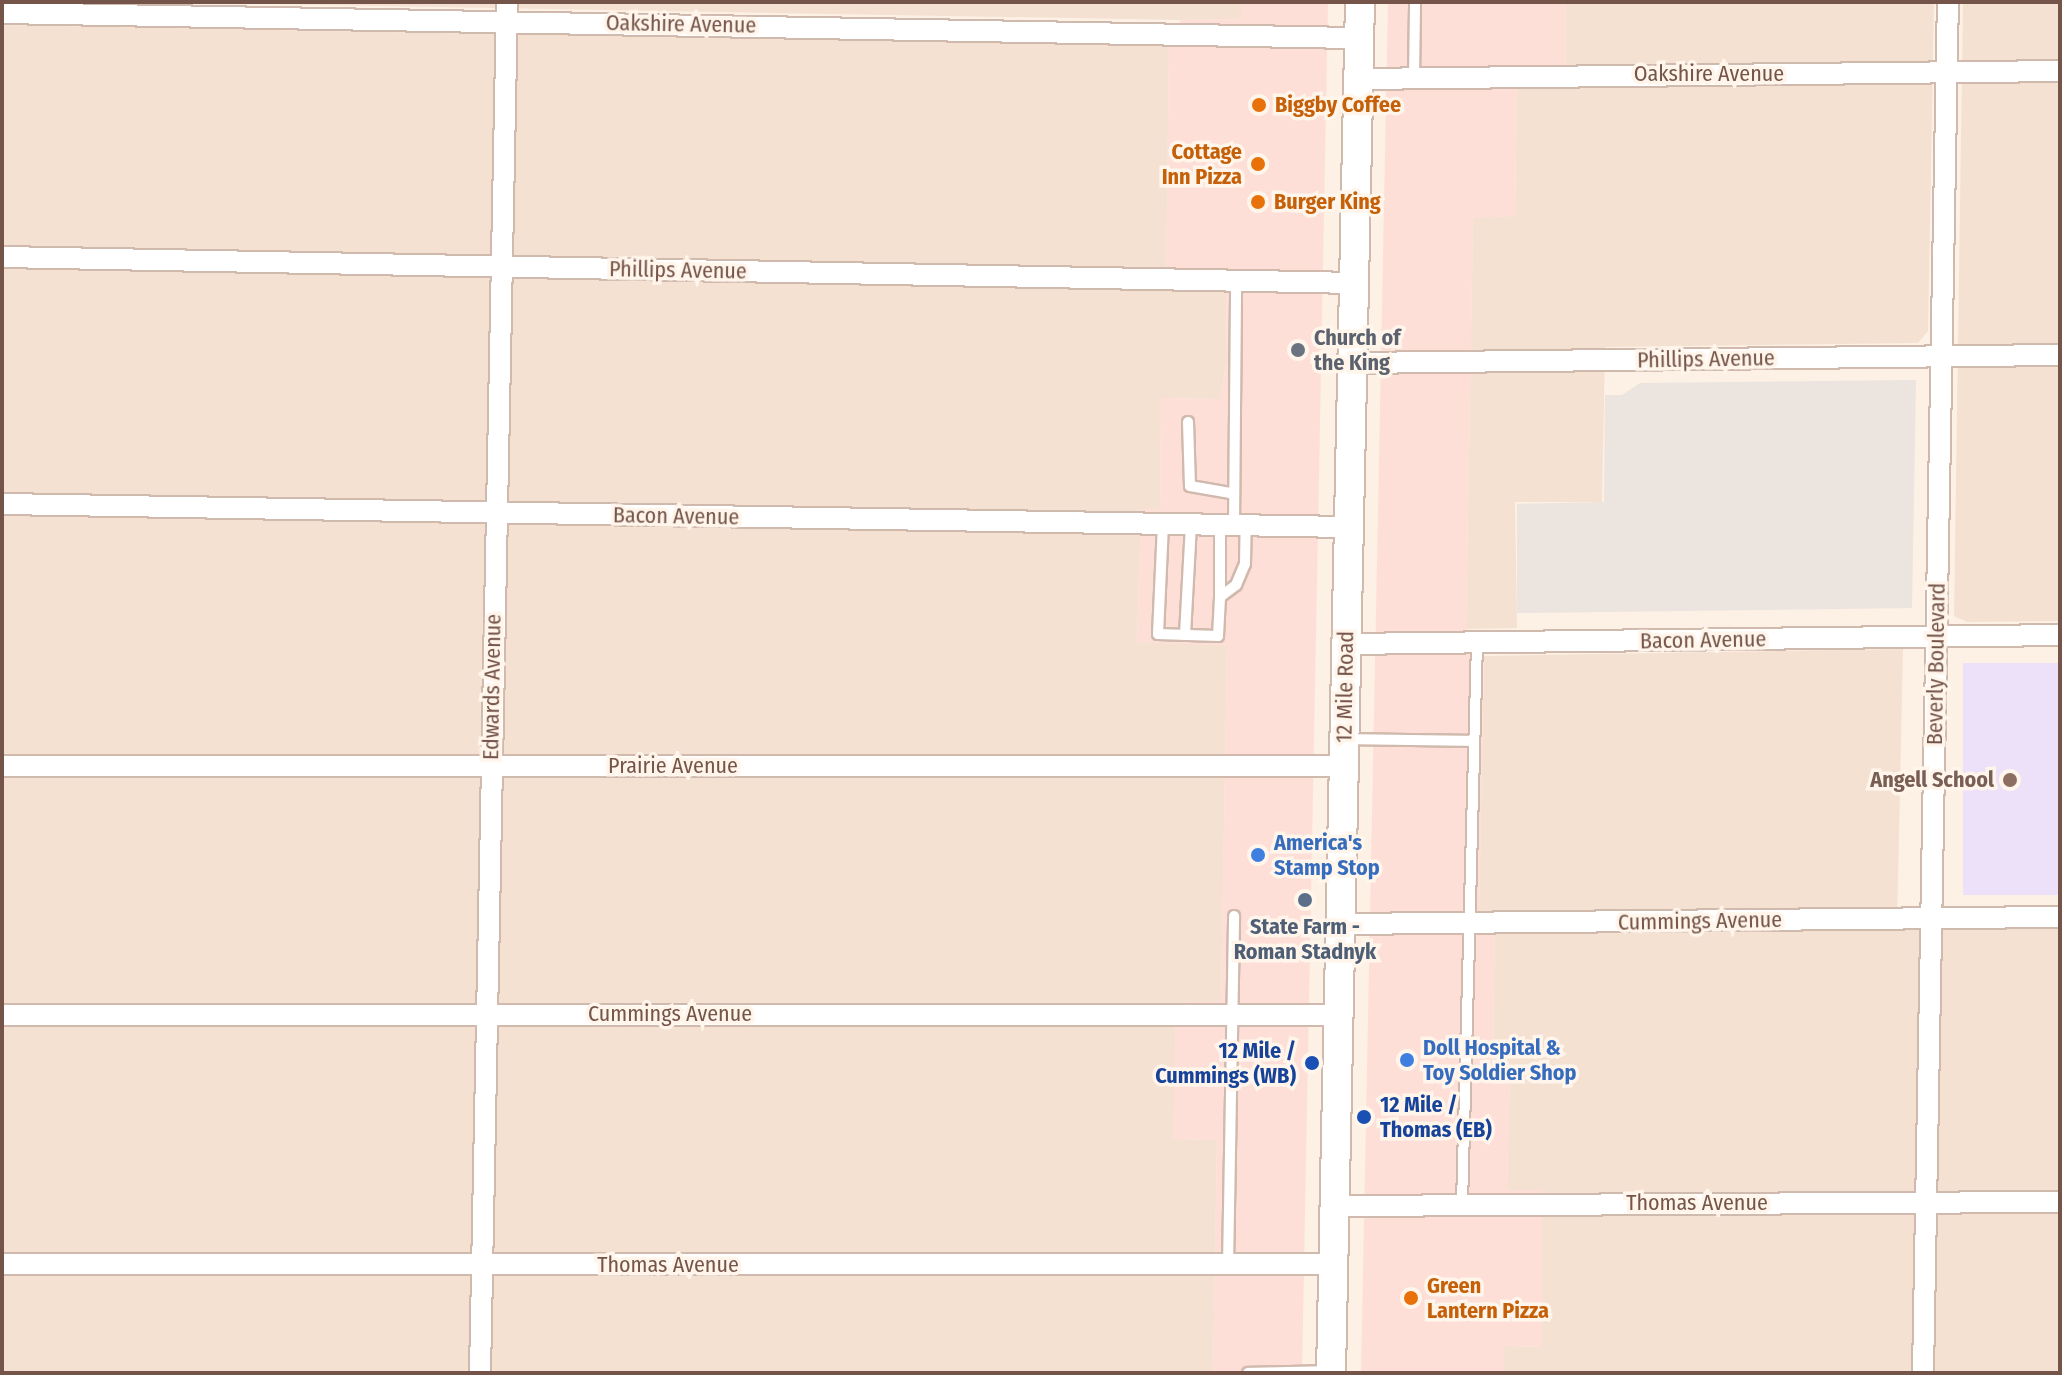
<!DOCTYPE html>
<html>
<head>
<meta charset="utf-8">
<style>
  body { margin:0 }
  #map { position:relative; width:2062px; height:1375px; overflow:hidden; background:#fdf0e4; font-family:"Fira Sans Condensed",sans-serif }
  div>[style] { position:absolute }
  .residential>* { inset:0; background:#f4e1d2 }
  .commercial>* { inset:0; background:#fddfd8 }
  .industrial>* { inset:0; background:#ece4df }
  .education>* { inset:0; background:#ede1f9; transform-origin:0 0 }
  .roads { filter:drop-shadow(2px 0 #d0b9ad) drop-shadow(-2px 0 #d0b9ad) drop-shadow(0 2px #d0b9ad) drop-shadow(0 -2px #d0b9ad) }
  .service>* { height:10px; margin:-5px; padding:0 5px; transform-origin:5px; border-radius:5px; background:#fff }
  .minor>* { height:20px; margin:-10px; padding:0 10px; transform-origin:10px; border-radius:10px; background:#fff }
  .secondary>* { height:28px; margin:-14px; padding:0 14px; transform-origin:14px; border-radius:14px; background:#fff }
  .dots>* { width:22px; height:22px; translate:-50% -50%; box-sizing:border-box; border:4px solid #fff5eb; border-radius:50% }
  span { translate:-50% -50%; white-space:nowrap; text-align:center; line-height:1.15; -webkit-text-stroke:7px #fff5eb; paint-order:stroke }
  .street-label { font-size:22px; color:#755449 }
  .food-label { font-size:22px; color:#c56008; font-weight:700 }
  .left { translate:0 -50%; text-align:left }
  .right { translate:-100% -50%; text-align:right }
  .worship-label { font-size:22px; color:#5b616d; font-weight:700 }
  .education-label { font-size:22px; color:#785e54; font-weight:700 }
  .shop-label { font-size:22px; color:#366cbe; font-weight:700 }
  .service-label { font-size:22px; color:#4e5e75; font-weight:700 }
  .transit-label { font-size:22px; color:#164399; font-weight:700 }
  .frame { position:absolute; inset:0; border:4px solid #755449; pointer-events:none }
</style>
</head>
<body>
<div id="map">
  <div class="residential">
    <div style="clip-path:polygon(152px 2px,1241px 2px,1242px 19px,1181px 20px)"></div>
    <div style="clip-path:polygon(1566px 2px,1934px 2px,1928px 331px,1918px 343px,1605px 347px,1602px 502px,1515px 502px,1517px 628px,1466px 629px,1473px 217px,1515px 216px,1517px 89px,1565px 88px)"></div>
    <div style="clip-path:polygon(1963px 2px,2060px 2px,2060px 621px,1967px 622px,1954px 616px)"></div>
    <div style="clip-path:polygon(2px 25px,1169px 46px,1166px 290px,1226px 291px,1227px 361px,1220px 399px,1161px 398px,1160px 509px,1141px 510px,1137px 642px,1227px 645px,1221px 1002px,1176px 1003px,1174px 1139px,1217px 1140px,1213px 1373px,2px 1373px)"></div>
    <div style="clip-path:polygon(1903px 649px,1897px 928px,2060px 927px,2060px 1373px,1504px 1373px,1504px 1346px,1542px 1347px,1542px 1191px,1507px 1191px,1510px 1061px,1493px 1060px,1495px 913px,1479px 911px,1484px 656px)"></div>
  </div>
  <div class="commercial">
    <div style="clip-path:polygon(1241px 2px,1328px 2px,1302px 1373px,1213px 1373px,1217px 1140px,1173px 1139px,1176px 1003px,1221px 1001px,1227px 646px,1137px 642px,1141px 509px,1160px 509px,1161px 398px,1220px 399px,1227px 361px,1226px 291px,1166px 290px,1169px 46px,1181px 20px,1241px 19px)"></div>
    <div style="clip-path:polygon(1388px 2px,1566px 2px,1565px 89px,1517px 89px,1515px 216px,1473px 218px,1466px 629px,1484px 656px,1479px 910px,1495px 912px,1493px 1060px,1510px 1061px,1507px 1190px,1542px 1190px,1542px 1347px,1504px 1346px,1504px 1373px,1361px 1373px)"></div>
  </div>
  <div class="industrial">
    <div style="clip-path:polygon(1916px 380px,1912px 608px,1517px 613px,1517px 504px,1604px 502px,1605px 395px,1622px 395px,1640px 383px)"></div>
  </div>
  <div class="education">
    <div style="left:2060px;top:663px;width:232px;height:97px;rotate:90deg"></div>
  </div>
  <div class="roads">
    <div class="service">
      <div style="left:1414px;top:78px;width:76px;rotate:-89.2deg"></div>
      <div style="left:1188px;top:422px;width:64px;rotate:88.2deg"></div>
      <div style="left:1190px;top:486px;width:41px;rotate:9.9deg"></div>
      <div style="left:1163px;top:524px;width:110px;rotate:92.6deg"></div>
      <div style="left:1158px;top:634px;width:60px;rotate:1.9deg"></div>
      <div style="left:1218px;top:636px;width:39px;rotate:-87deg"></div>
      <div style="left:1220px;top:597px;width:20px;rotate:-37deg"></div>
      <div style="left:1236px;top:585px;width:23px;rotate:-67deg"></div>
      <div style="left:1245px;top:564px;width:39px;rotate:-89deg"></div>
      <div style="left:1220px;top:525px;width:72px;rotate:90deg"></div>
      <div style="left:1234px;top:525px;width:245px;rotate:-89.5deg"></div>
      <div style="left:1185px;top:635px;width:111px;rotate:-86.9deg"></div>
      <div style="left:1346px;top:739px;width:128px;rotate:0.9deg"></div>
      <div style="left:1462px;top:1204px;width:562px;rotate:-88.47deg"></div>
      <div style="left:1228px;top:1266px;width:350px;rotate:-89deg"></div>
      <div style="left:1248px;top:1373px;width:81px;rotate:-1.4deg"></div>
    </div>
    <div class="minor">
      <div style="left:2px;top:13px;width:1357px;rotate:1.06deg"></div>
      <div style="left:1358px;top:79px;width:702px;rotate:-0.65deg"></div>
      <div style="left:2px;top:257px;width:1352px;rotate:1.1deg"></div>
      <div style="left:1353px;top:363px;width:707px;rotate:-0.65deg"></div>
      <div style="left:2px;top:504px;width:1347px;rotate:0.98deg"></div>
      <div style="left:1346px;top:644px;width:714px;rotate:-0.72deg"></div>
      <div style="left:2px;top:766px;width:1342px"></div>
      <div style="left:1341px;top:924px;width:719px;rotate:-0.56deg"></div>
      <div style="left:2px;top:1015px;width:1337px"></div>
      <div style="left:1335px;top:1206px;width:725px;rotate:-0.32deg"></div>
      <div style="left:2px;top:1264px;width:1331px"></div>
      <div style="left:480px;top:1373px;width:1371px;rotate:-88.87deg"></div>
      <div style="left:1923px;top:1373px;width:1371px;rotate:-88.96deg"></div>
    </div>
    <div class="secondary">
      <div style="left:1331px;top:1373px;width:1371px;rotate:-88.79deg"></div>
    </div>
  </div>
  <div class="dots">
    <div style="left:1259px;top:105px;background:#e8710a"></div>
    <div style="left:1258px;top:164px;background:#e8710a"></div>
    <div style="left:1258px;top:202px;background:#e8710a"></div>
    <div style="left:1298px;top:350px;background:#6b7280"></div>
    <div style="left:2010px;top:780px;background:#8d6e63"></div>
    <div style="left:1258px;top:855px;background:#3f7fe0"></div>
    <div style="left:1305px;top:900px;background:#5c6f8a"></div>
    <div style="left:1407px;top:1060px;background:#3f7fe0"></div>
    <div style="left:1312px;top:1063px;background:#1a4fb4"></div>
    <div style="left:1364px;top:1117px;background:#1a4fb4"></div>
    <div style="left:1411px;top:1298px;background:#e8710a"></div>
  </div>
  <div class="street-label">
    <span style="left:681px;top:24px;rotate:1deg">Oakshire Avenue</span>
    <span style="left:1709px;top:74px">Oakshire Avenue</span>
    <span style="left:678px;top:270px;rotate:1deg">Phillips Avenue</span>
    <span style="left:1706px;top:359px;rotate:-1deg">Phillips Avenue</span>
    <span style="left:676px;top:516px;rotate:1deg">Bacon Avenue</span>
    <span style="left:1703px;top:640px;rotate:-1deg">Bacon Avenue</span>
    <span style="left:1936px;top:664px;rotate:-89deg">Beverly Boulevard</span>
    <span style="left:492px;top:687px;rotate:-89deg">Edwards Avenue</span>
    <span style="left:1345px;top:687px;rotate:-89deg">12 Mile Road</span>
    <span style="left:673px;top:766px">Prairie Avenue</span>
    <span style="left:1700px;top:921px;rotate:-1deg">Cummings Avenue</span>
    <span style="left:670px;top:1014px">Cummings Avenue</span>
    <span style="left:1697px;top:1203px">Thomas Avenue</span>
    <span style="left:668px;top:1265px">Thomas Avenue</span>
  </div>
  <div class="food-label">
    <span class="left" style="left:1275px;top:105px">Biggby Coffee</span>
    <span class="right" style="left:1242px;top:164px">Cottage<br>Inn Pizza</span>
    <span class="left" style="left:1274px;top:202px">Burger King</span>
    <span class="left" style="left:1427px;top:1298px">Green<br>Lantern Pizza</span>
  </div>
  <div class="worship-label">
    <span class="left" style="left:1314px;top:350px">Church of<br>the King</span>
  </div>
  <div class="education-label">
    <span class="right" style="left:1994px;top:780px">Angell School</span>
  </div>
  <div class="shop-label">
    <span class="left" style="left:1274px;top:855px">America's<br>Stamp Stop</span>
    <span class="left" style="left:1423px;top:1060px">Doll Hospital &amp;<br>Toy Soldier Shop</span>
  </div>
  <div class="service-label">
    <span style="left:1305px;top:939px">State Farm -<br>Roman Stadnyk</span>
  </div>
  <div class="transit-label">
    <span class="right" style="left:1296px;top:1063px">12 Mile /<br>Cummings (WB)</span>
    <span class="left" style="left:1380px;top:1117px">12 Mile /<br>Thomas (EB)</span>
  </div>
  <div class="frame"></div>
</div>
</body>
</html>
